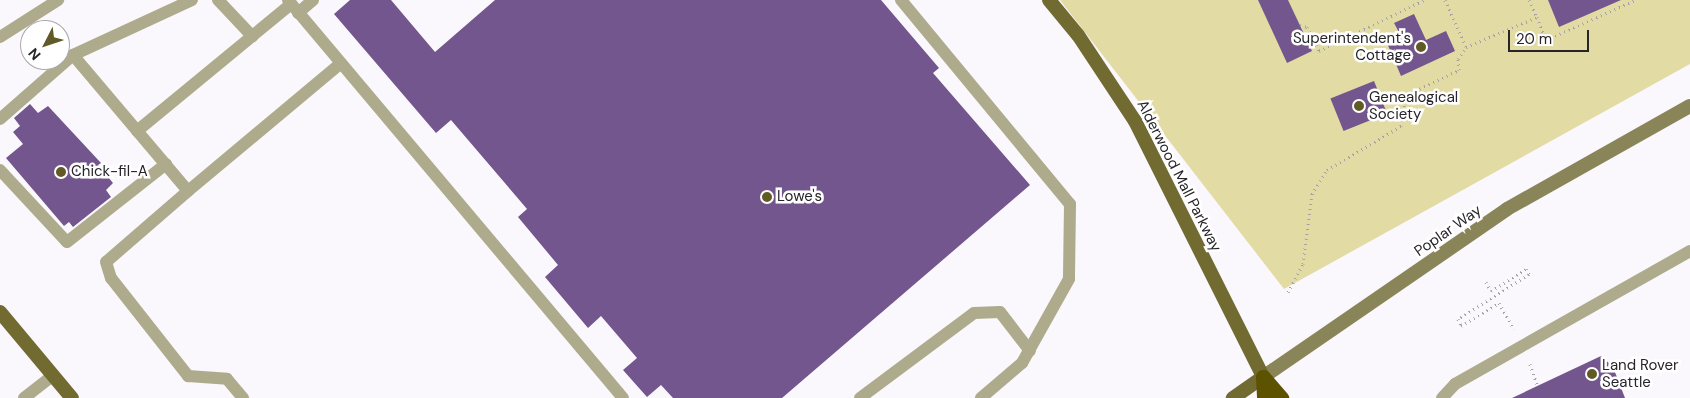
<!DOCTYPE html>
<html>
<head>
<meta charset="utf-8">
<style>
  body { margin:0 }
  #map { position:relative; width:1690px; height:398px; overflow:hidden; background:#faf7fd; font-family:"DM Sans",sans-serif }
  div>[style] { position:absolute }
  .green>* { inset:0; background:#e2dba4 }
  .building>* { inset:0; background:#73568e; transform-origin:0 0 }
  .path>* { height:3px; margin-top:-1.5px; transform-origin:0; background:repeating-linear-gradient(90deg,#a4a1a7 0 1px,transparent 0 5px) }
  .service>* { height:12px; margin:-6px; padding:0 6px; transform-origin:6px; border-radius:6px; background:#aeab8d }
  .secondary>* { height:14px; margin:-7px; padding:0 7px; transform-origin:7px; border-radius:7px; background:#8a8559 }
  .primary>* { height:14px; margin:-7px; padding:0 7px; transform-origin:7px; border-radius:7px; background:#716a31 }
  .motorway>* { height:15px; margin:-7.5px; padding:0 7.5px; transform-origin:7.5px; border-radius:7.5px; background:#5c5200 }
  .dots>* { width:14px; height:14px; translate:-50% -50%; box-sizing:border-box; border:2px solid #fff; border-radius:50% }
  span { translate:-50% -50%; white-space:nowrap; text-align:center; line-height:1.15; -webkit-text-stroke:5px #fff; paint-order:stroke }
  .poi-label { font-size:15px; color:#27252a }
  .right { translate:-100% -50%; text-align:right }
  .left { translate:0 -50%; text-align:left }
  .street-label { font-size:15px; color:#27252a }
  .north { position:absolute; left:20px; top:20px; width:50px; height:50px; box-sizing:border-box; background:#fff; border:1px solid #a9a8aa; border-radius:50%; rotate:229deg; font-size:14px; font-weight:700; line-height:20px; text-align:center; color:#27252a }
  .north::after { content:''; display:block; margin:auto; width:18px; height:22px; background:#615a27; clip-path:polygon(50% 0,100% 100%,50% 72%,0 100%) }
  .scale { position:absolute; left:1508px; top:30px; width:81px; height:22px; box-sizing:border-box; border:2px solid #27252a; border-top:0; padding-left:6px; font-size:15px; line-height:18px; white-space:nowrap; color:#27252a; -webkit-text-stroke:4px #fff; paint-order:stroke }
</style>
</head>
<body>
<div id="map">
  <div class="green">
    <div style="clip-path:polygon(1060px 0,1690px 0,1690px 64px,1284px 289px)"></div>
  </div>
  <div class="building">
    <div style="clip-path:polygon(350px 0,391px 0,435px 52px,495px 0,881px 0,939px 68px,933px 73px,1030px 185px,782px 398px,673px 398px,661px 385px,647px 397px,623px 370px,637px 358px,601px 316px,588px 328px,545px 277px,558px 265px,518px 217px,527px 209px,451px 120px,436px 133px,334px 14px)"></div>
    <div style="clip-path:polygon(1258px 0,1288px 0,1312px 51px,1287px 63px)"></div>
    <div style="clip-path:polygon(1548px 0,1621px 0,1559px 27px)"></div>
    <div style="clip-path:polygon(1414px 14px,1426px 40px,1446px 31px,1455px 51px,1401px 76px,1387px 43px,1401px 36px,1394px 23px)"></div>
    <div style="left:1374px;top:81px;width:35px;height:47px;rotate:68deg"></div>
    <div style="clip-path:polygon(30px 104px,38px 113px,48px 106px,101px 163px,98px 165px,113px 183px,106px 190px,111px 197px,73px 227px,69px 222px,64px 226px,6px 158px,23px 144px,13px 132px,20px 126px,14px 118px)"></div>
    <div style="clip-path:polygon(1601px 356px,1613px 367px,1625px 398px,1512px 398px)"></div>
  </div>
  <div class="path">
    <div style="left:1445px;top:0;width:51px;rotate:65.9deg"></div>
    <div style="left:1529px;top:0;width:19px;rotate:65deg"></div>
    <div style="left:1300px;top:25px;width:7px;rotate:16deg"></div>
    <div style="left:1307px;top:27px;width:27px;rotate:63deg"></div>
    <div style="left:1319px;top:51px;width:117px;rotate:-25.9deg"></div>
    <div style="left:1486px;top:282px;width:10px;rotate:61deg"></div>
    <div style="left:1491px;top:291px;width:41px;rotate:-32.2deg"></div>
    <div style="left:1526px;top:269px;width:6px;rotate:59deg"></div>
    <div style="left:1529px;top:274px;width:84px;rotate:147.6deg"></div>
    <div style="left:1458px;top:319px;width:8px;rotate:67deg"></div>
    <div style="left:1461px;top:326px;width:44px;rotate:-31.2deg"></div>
    <div style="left:1499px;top:303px;width:30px;rotate:60deg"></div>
    <div style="left:1288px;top:292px;width:32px;rotate:-62deg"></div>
    <div style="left:1303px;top:264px;width:71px;rotate:-82.7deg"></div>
    <div style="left:1312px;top:194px;width:28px;rotate:-58deg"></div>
    <div style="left:1327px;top:170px;width:86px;rotate:-30.7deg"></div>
    <div style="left:1401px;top:126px;width:31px;rotate:-81deg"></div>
    <div style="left:1406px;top:95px;width:59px;rotate:-25.3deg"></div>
    <div style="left:1459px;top:70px;width:11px;rotate:-95deg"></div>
    <div style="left:1458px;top:59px;width:14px;rotate:-56deg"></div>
    <div style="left:1466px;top:47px;width:77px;rotate:-22.9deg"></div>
    <div style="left:1537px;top:17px;width:25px;rotate:69deg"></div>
    <div style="left:1546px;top:40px;width:98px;rotate:-24.2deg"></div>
    <div style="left:1530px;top:364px;width:24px;rotate:71deg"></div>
  </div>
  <div class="service">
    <div style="left:218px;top:0;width:50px;rotate:46.6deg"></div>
    <div style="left:288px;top:0;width:520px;rotate:49.91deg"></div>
    <div style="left:901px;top:0;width:265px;rotate:50.4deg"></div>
    <div style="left:1070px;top:204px;width:75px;rotate:90.8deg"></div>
    <div style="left:1069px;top:279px;width:96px;rotate:119.2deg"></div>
    <div style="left:1022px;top:363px;width:54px;rotate:139.5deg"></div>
    <div style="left:298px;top:13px;width:20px;rotate:-41deg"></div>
    <div style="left:0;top:37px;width:69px;rotate:-32.5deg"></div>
    <div style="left:73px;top:55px;width:178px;rotate:49.8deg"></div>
    <div style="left:188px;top:191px;width:199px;rotate:-39.9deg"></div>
    <div style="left:0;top:119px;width:97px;rotate:-41.2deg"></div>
    <div style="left:73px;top:55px;width:131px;rotate:-24.8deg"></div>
    <div style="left:137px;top:131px;width:200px;rotate:-39.5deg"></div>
    <div style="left:0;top:170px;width:98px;rotate:47.1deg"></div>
    <div style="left:67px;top:242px;width:126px;rotate:-38.2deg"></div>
    <div style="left:188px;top:191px;width:108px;rotate:139.1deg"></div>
    <div style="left:106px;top:262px;width:17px;rotate:73deg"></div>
    <div style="left:111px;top:278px;width:125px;rotate:51.8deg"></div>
    <div style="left:188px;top:376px;width:39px;rotate:4deg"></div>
    <div style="left:227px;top:379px;width:25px;rotate:50deg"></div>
    <div style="left:24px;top:398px;width:37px;rotate:-38deg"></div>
    <div style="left:860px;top:398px;width:142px;rotate:-36.7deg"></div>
    <div style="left:974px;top:313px;width:26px;rotate:-2deg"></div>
    <div style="left:1000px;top:312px;width:49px;rotate:52.4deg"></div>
    <div style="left:1442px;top:398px;width:19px;rotate:-47deg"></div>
    <div style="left:1455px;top:384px;width:270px;rotate:-29.5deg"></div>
  </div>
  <div class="secondary">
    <div style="left:1263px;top:377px;width:296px;rotate:-34.5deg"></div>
    <div style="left:1507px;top:209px;width:210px;rotate:-29.4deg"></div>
  </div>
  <div class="primary">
    <div style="left:1049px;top:0;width:45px;rotate:50.4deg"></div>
    <div style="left:1078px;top:35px;width:103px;rotate:56.5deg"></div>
    <div style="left:1135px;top:121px;width:286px;rotate:63.4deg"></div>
    <div style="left:1263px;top:377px;width:37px;rotate:145deg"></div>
    <div style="left:0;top:312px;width:112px;rotate:50.1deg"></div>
  </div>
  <div class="motorway">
    <div style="left:1263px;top:377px;width:28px;rotate:49deg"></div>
    <div style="left:1263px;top:377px;width:21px;rotate:87deg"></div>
  </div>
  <div class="dots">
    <div style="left:1421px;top:47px;background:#615a27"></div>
    <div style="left:1359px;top:106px;background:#615a27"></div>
    <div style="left:61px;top:172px;background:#615a27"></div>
    <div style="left:767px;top:197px;background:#615a27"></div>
    <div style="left:1592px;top:374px;background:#615a27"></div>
  </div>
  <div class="poi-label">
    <span class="right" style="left:1411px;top:47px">Superintendent's<br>Cottage</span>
    <span class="left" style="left:1369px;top:106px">Genealogical<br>Society</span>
    <span class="left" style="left:71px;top:172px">Chick-fil-A</span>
    <span class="left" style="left:777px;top:197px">Lowe's</span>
    <span class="left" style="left:1602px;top:374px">Land Rover<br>Seattle</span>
  </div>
  <div class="street-label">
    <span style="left:1179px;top:176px;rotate:63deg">Alderwood Mall Parkway</span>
    <span style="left:1448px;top:231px;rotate:-35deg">Poplar Way</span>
  </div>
  <div class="north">N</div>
  <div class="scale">20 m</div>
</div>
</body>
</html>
